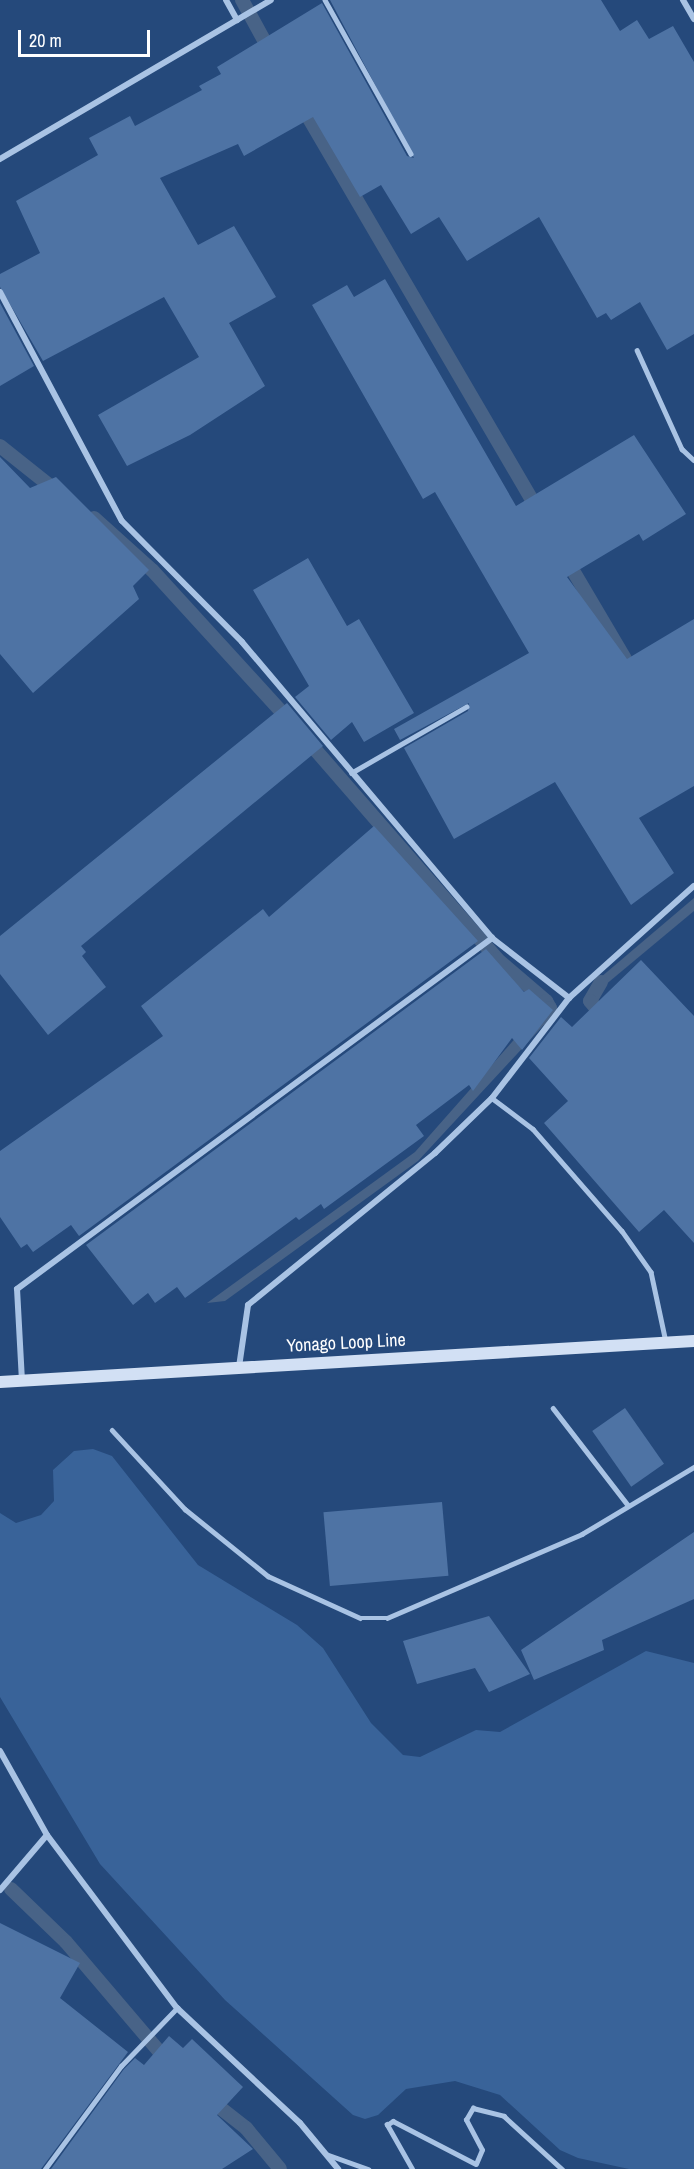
<!DOCTYPE html>
<html>
<head>
<meta charset="utf-8">
<style>
  body { margin:0 }
  #map { position:relative; width:694px; height:2169px; overflow:hidden; background:#25497b; font-family:"Archivo Narrow",sans-serif }
  div>[style] { position:absolute }
  .green>* { inset:0; background:#396399 }
  .water>* { inset:0; background:#486387 }
  .stream>* { height:14px; margin:-7px; padding:0 7px; transform-origin:7px; border-radius:7px; background:#486387 }
  .building>* { inset:0; background:#4e73a4; transform-origin:0 0 }
  .lane>* { height:4.5px; margin:-2.25px; padding:0 2.25px; transform-origin:2.25px; border-radius:2.25px; background:#a9c3e4 }
  .street>* { height:6px; margin:-3px; padding:0 3px; transform-origin:3px; border-radius:3px; background:#a9c3e4 }
  .secondary>* { height:12px; margin:-6px; padding:0 6px; transform-origin:6px; border-radius:6px; background:#d2e0f4 }
  span { translate:-50% -50%; white-space:nowrap; text-align:center; line-height:1.15; -webkit-text-stroke:4.5px #25497b; paint-order:stroke }
  .street-label { font-size:18px; color:#fff }
  .scale { position:absolute; left:18px; top:30px; width:132px; height:27px; box-sizing:border-box; border:3px solid #fff; border-top:0; padding-left:8px; font-size:18px; line-height:21px; white-space:nowrap; color:#fff; -webkit-text-stroke:4px #25497b; paint-order:stroke }
</style>
</head>
<body>
<div id="map">
  <div class="green">
    <div style="clip-path:polygon(93px 1449px,112px 1456px,198px 1565px,297px 1625px,323px 1648px,371px 1723px,403px 1755px,420px 1757px,476px 1730px,500px 1732px,646px 1651px,694px 1663px,694px 2169px,629px 2169px,578px 2158px,560px 2150px,500px 2095px,455px 2081px,406px 2089px,378px 2115px,365px 2119px,353px 2115px,225px 2000px,100px 1864px,0 1697px,0 1513px,16px 1523px,41px 1515px,54px 1501px,53px 1470px,74px 1451px)"></div>
  </div>
  <div class="water">
    <div style="clip-path:polygon(694px 898px,694px 911px,586px 1001px,594px 983px)"></div>
    <div style="clip-path:polygon(549px 1000px,554px 1014px,418px 1161px,225px 1301px,207px 1303px,415px 1152px)"></div>
  </div>
  <div class="stream">
    <div style="left:242px;top:0;width:60px;rotate:61.3deg"></div>
    <div style="left:300px;top:103px;width:474px;rotate:59.7deg"></div>
    <div style="left:0;top:446px;width:75px;rotate:38.5deg"></div>
    <div style="left:94px;top:518px;width:78px;rotate:41.9deg"></div>
    <div style="left:152px;top:570px;width:206px;rotate:47.6deg"></div>
    <div style="left:565px;top:557px;width:118px;rotate:59.5deg"></div>
    <div style="left:306px;top:739px;width:291px;rotate:49deg"></div>
    <div style="left:497px;top:959px;width:65px;rotate:40.6deg"></div>
    <div style="left:546px;top:1001px;width:8px;rotate:60deg"></div>
    <div style="left:550px;top:1008px;width:12px;rotate:121deg"></div>
    <div style="left:601px;top:982px;width:22px;rotate:120deg"></div>
    <div style="left:590px;top:1001px;width:25px;rotate:50deg"></div>
    <div style="left:11px;top:1889px;width:76px;rotate:43.9deg"></div>
    <div style="left:66px;top:1942px;width:157px;rotate:49.6deg"></div>
    <div style="left:209px;top:2099px;width:47px;rotate:38.1deg"></div>
    <div style="left:246px;top:2128px;width:53px;rotate:50.3deg"></div>
  </div>
  <div class="building">
    <div style="clip-path:polygon(330px 0,601px 0,620px 31px,637px 20px,649px 39px,673px 26px,694px 62px,694px 334px,667px 350px,640px 302px,611px 320px,606px 313px,597px 318px,539px 217px,467px 261px,439px 217px,411px 234px,381px 185px,360px 197px,313px 117px,244px 156px,238px 144px,160px 178px,198px 245px,234px 226px,276px 297px,229px 323px,265px 386px,190px 435px,127px 466px,98px 415px,199px 357px,164px 297px,43px 361px,0 287px,0 274px,40px 253px,16px 201px,98px 155px,89px 138px,130px 116px,135px 126px,202px 90px,199px 86px,221px 74px,217px 67px,322px 3px,407px 156px,414px 158px)"></div>
    <div style="clip-path:polygon(385px 279px,516px 506px,634px 435px,686px 514px,643px 541px,639px 534px,567px 577px,627px 659px,694px 619px,694px 786px,639px 818px,674px 873px,631px 905px,555px 782px,454px 839px,404px 748px,468px 711px,469px 703px,400px 740px,394px 729px,529px 653px,435px 492px,423px 499px,312px 305px,347px 285px,354px 297px)"></div>
    <div style="clip-path:polygon(0 303px,34px 366px,0 386px)"></div>
    <div style="clip-path:polygon(0 457px,30px 488px,56px 477px,149px 570px,133px 586px,139px 599px,33px 693px,0 654px)"></div>
    <div style="clip-path:polygon(308px 558px,347px 626px,359px 619px,414px 713px,364px 742px,352px 722px,331px 740px,295px 697px,309px 686px,253px 590px)"></div>
    <div style="clip-path:polygon(287px 703px,323px 746px,81px 946px,86px 952px,82px 956px,106px 987px,48px 1035px,0 974px,0 936px)"></div>
    <div style="clip-path:polygon(374px 826px,478px 941px,79px 1236px,71px 1225px,33px 1252px,27px 1244px,21px 1248px,0 1217px,0 1151px,163px 1036px,141px 1006px,263px 909px,269px 917px)"></div>
    <div style="clip-path:polygon(486px 949px,524px 992px,529px 989px,553px 1010px,522px 1050px,512px 1038px,473px 1091px,469px 1085px,416px 1125px,424px 1136px,324px 1209px,321px 1204px,299px 1220px,296px 1217px,185px 1298px,177px 1287px,155px 1303px,148px 1293px,133px 1305px,86px 1245px)"></div>
    <div style="clip-path:polygon(641px 960px,694px 1016px,694px 1243px,664px 1210px,639px 1232px,544px 1123px,568px 1101px,529px 1058px,561px 1017px,572px 1027px)"></div>
    <div style="left:625px;top:1408px;width:68px;height:40px;rotate:55deg"></div>
    <div style="left:442px;top:1502px;width:74px;height:119px;rotate:85deg"></div>
    <div style="clip-path:polygon(694px 1532px,694px 1599px,602px 1640px,604px 1650px,534px 1680px,521px 1650px)"></div>
    <div style="clip-path:polygon(489px 1616px,530px 1674px,489px 1692px,475px 1668px,417px 1684px,403px 1641px)"></div>
    <div style="clip-path:polygon(0 1923px,80px 1963px,60px 1998px,128px 2052px,41px 2169px,0 2169px)"></div>
    <div style="clip-path:polygon(169px 2036px,183px 2048px,192px 2039px,243px 2087px,217px 2115px,253px 2149px,222px 2169px,51px 2169px,124px 2069px,135px 2058px,144px 2065px)"></div>
  </div>
  <div class="lane">
    <div style="left:325px;top:0;width:176px;rotate:60.8deg"></div>
    <div style="left:637px;top:350px;width:109px;rotate:65.6deg"></div>
    <div style="left:682px;top:449px;width:16px;rotate:43deg"></div>
    <div style="left:351px;top:773px;width:133px;rotate:-29.9deg"></div>
    <div style="left:492px;top:1098px;width:51px;rotate:37.1deg"></div>
    <div style="left:533px;top:1129px;width:135px;rotate:48.9deg"></div>
    <div style="left:622px;top:1231px;width:50px;rotate:54.7deg"></div>
    <div style="left:651px;top:1272px;width:72px;rotate:77.9deg"></div>
    <div style="left:553px;top:1408px;width:123px;rotate:52.3deg"></div>
    <div style="left:112px;top:1430px;width:108px;rotate:47.3deg"></div>
    <div style="left:185px;top:1509px;width:107px;rotate:38.9deg"></div>
    <div style="left:268px;top:1576px;width:101px;rotate:24.5deg"></div>
    <div style="left:360px;top:1618px;width:27px"></div>
    <div style="left:387px;top:1618px;width:212px;rotate:-23.3deg"></div>
    <div style="left:582px;top:1534px;width:131px;rotate:-30.9deg"></div>
    <div style="left:326px;top:2154px;width:45px;rotate:19.7deg"></div>
    <div style="left:45px;top:2169px;width:128px;rotate:-53.6deg"></div>
    <div style="left:121px;top:2066px;width:81px;rotate:-46deg"></div>
    <div style="left:412px;top:2169px;width:51px;rotate:-119.6deg"></div>
    <div style="left:387px;top:2125px;width:7px;rotate:-34deg"></div>
    <div style="left:393px;top:2121px;width:93px;rotate:27.4deg"></div>
    <div style="left:476px;top:2164px;width:15px;rotate:-67deg"></div>
    <div style="left:482px;top:2150px;width:34px;rotate:-118deg"></div>
    <div style="left:466px;top:2120px;width:14px;rotate:-60deg"></div>
    <div style="left:473px;top:2108px;width:32px;rotate:14deg"></div>
    <div style="left:504px;top:2116px;width:79px;rotate:42.4deg"></div>
  </div>
  <div class="street">
    <div style="left:226px;top:0;width:23px;rotate:61deg"></div>
    <div style="left:683px;top:0;width:22px;rotate:60deg"></div>
    <div style="left:0;top:159px;width:314px;rotate:-30.4deg"></div>
    <div style="left:0;top:292px;width:259px;rotate:62deg"></div>
    <div style="left:122px;top:521px;width:170px;rotate:45.2deg"></div>
    <div style="left:242px;top:642px;width:387px;rotate:49.8deg"></div>
    <div style="left:492px;top:938px;width:98px;rotate:37.9deg"></div>
    <div style="left:239px;top:1367px;width:63px;rotate:-81.7deg"></div>
    <div style="left:248px;top:1305px;width:241px;rotate:-39.1deg"></div>
    <div style="left:435px;top:1153px;width:79px;rotate:-44deg"></div>
    <div style="left:492px;top:1098px;width:126px;rotate:-52.4deg"></div>
    <div style="left:569px;top:998px;width:168px;rotate:-41.9deg"></div>
    <div style="left:22px;top:1381px;width:92px;rotate:-93.1deg"></div>
    <div style="left:17px;top:1289px;width:591px;rotate:-36.46deg"></div>
    <div style="left:0;top:1751px;width:96px;rotate:60.8deg"></div>
    <div style="left:47px;top:1835px;width:216px;rotate:53.1deg"></div>
    <div style="left:177px;top:2008px;width:168px;rotate:43.1deg"></div>
    <div style="left:300px;top:2123px;width:60px;rotate:50.4deg"></div>
    <div style="left:0;top:1890px;width:72px;rotate:-49.5deg"></div>
  </div>
  <div class="secondary">
    <div style="left:0;top:1382px;width:695px;rotate:-3.38deg"></div>
  </div>
  <div class="street-label">
    <span style="left:346px;top:1343px;rotate:-3deg">Yonago Loop Line</span>
  </div>
  <div class="scale">20 m</div>
</div>
</body>
</html>
